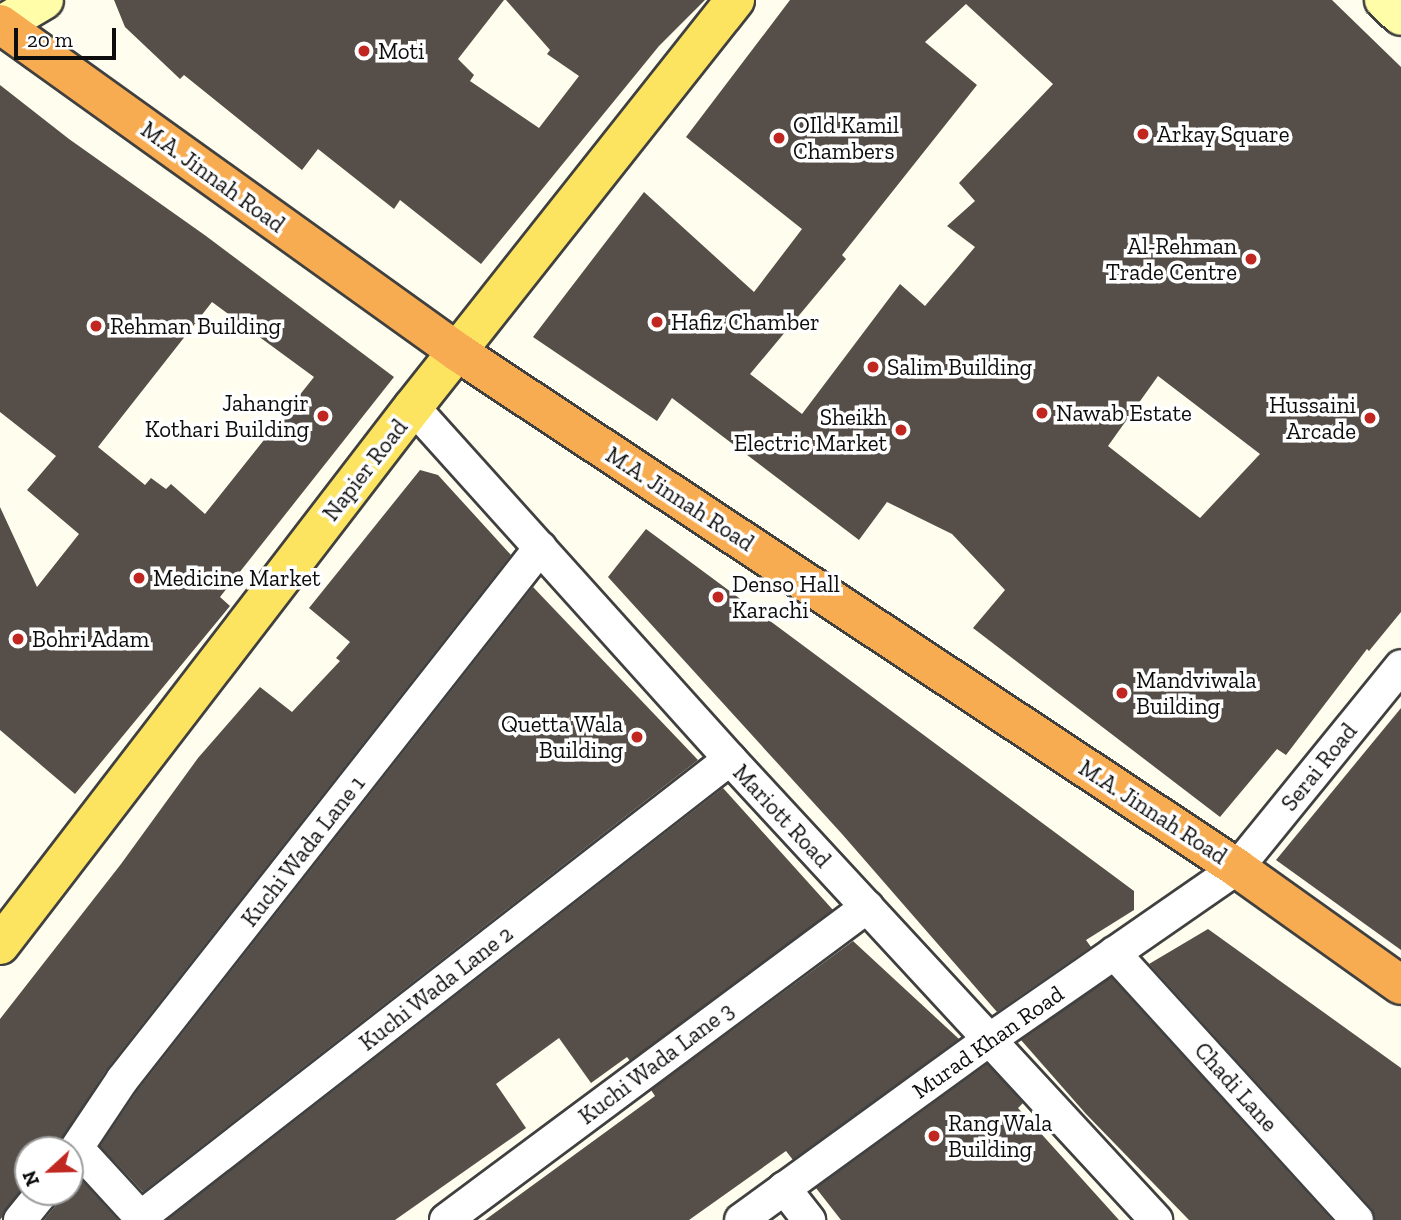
<!DOCTYPE html>
<html>
<head>
<meta charset="utf-8">
<style>
  body { margin:0 }
  #map { position:relative; width:1401px; height:1220px; overflow:hidden; background:#fffded; font-family:"Zilla Slab",serif }
  div>[style] { position:absolute }
  .building>* { inset:0; background:#564f49 }
  .roads { filter:drop-shadow(2px 0 #404040) drop-shadow(-2px 0 #404040) drop-shadow(0 2px #404040) drop-shadow(0 -2px #404040) }
  .street>* { height:32px; margin:-16px; padding:0 16px; transform-origin:16px; border-radius:16px; background:#fff }
  .secondary>* { height:38px; margin:-19px; padding:0 19px; transform-origin:19px; border-radius:19px; background:#fffda8 }
  .primary>* { height:38px; margin:-19px; padding:0 19px; transform-origin:19px; border-radius:19px; background:#fce360 }
  .highway>* { height:38px; margin:-19px; padding:0 19px; transform-origin:19px; border-radius:19px; background:#f8ac52 }
  .dots>* { width:19px; height:19px; translate:-50% -50%; box-sizing:border-box; border:4px solid #fff; border-radius:50% }
  span { translate:-50% -50%; white-space:nowrap; text-align:center; line-height:1.15; -webkit-text-stroke:7px #fff; paint-order:stroke }
  .poi-label { font-size:23px; color:#0d0d0d }
  .left { translate:0 -50%; text-align:left }
  .right { translate:-100% -50%; text-align:right }
  .street-label { font-size:23px; color:#0d0d0d }
  .north { position:absolute; left:14px; top:1136px; width:70px; height:70px; box-sizing:border-box; background:#fff; border:2px solid #9e9e9e; border-radius:50%; rotate:248deg; font-size:19px; font-weight:700; line-height:28px; text-align:center; color:#0d0d0d }
  .north::after { content:''; display:block; margin:auto; width:24px; height:32px; background:#c12721; clip-path:polygon(50% 0,100% 100%,50% 72%,0 100%) }
  .scale { position:absolute; left:14px; top:28px; width:102px; height:32px; box-sizing:border-box; border:4px solid #0d0d0d; border-top:0; padding-left:9px; font-size:21px; line-height:24px; white-space:nowrap; color:#0d0d0d; -webkit-text-stroke:5px #fff; paint-order:stroke }
</style>
</head>
<body>
<div id="map">
  <div class="building">
    <div style="clip-path:polygon(114px 0,504px 0,458px 59px,474px 75px,470px 81px,539px 128px,579px 76px,547px 54px,550px 50px,506px 0,705px 0,659px 46px,481px 264px,400px 200px,394px 209px,318px 149px,302px 170px,184px 75px,180px 79px,125px 27px)"></div>
    <div style="clip-path:polygon(evenodd,790px 0,1332px 0,1401px 67px,1401px 612px,1369px 651px,1367px 649px,1286px 755px,1277px 749px,1220px 817px,973px 628px,1005px 590px,952px 534px,887px 502px,859px 540px,672px 398px,657px 421px,533px 337px,644px 192px,754px 292px,802px 229px,686px 137px,790px 0,966px 4px,1053px 84px,959px 183px,975px 201px,947px 226px,975px 247px,925px 306px,900px 284px,802px 414px,750px 374px,846px 259px,842px 255px,977px 85px,925px 42px,966px 4px,790px 0,1158px 376px,1260px 454px,1200px 518px,1108px 446px,1158px 376px)"></div>
    <div style="clip-path:polygon(evenodd,0 85px,69px 139px,206px 236px,394px 377px,220px 597px,230px 606px,75px 794px,0 730px,0 507px,37px 587px,79px 534px,27px 490px,56px 456px,0 412px,0 85px,212px 302px,314px 377px,205px 514px,171px 484px,166px 489px,151px 478px,145px 485px,98px 447px,212px 302px)"></div>
    <div style="clip-path:polygon(420px 470px,438px 475px,511px 555px,107px 1069px,54px 1150px,28px 1150px,28px 1181px,0 1220px,0 1019px,121px 864px,198px 758px,260px 687px,292px 712px,340px 661px,336px 658px,350px 642px,309px 608px)"></div>
    <div style="clip-path:polygon(646px 529px,1134px 891px,1134px 910px,1086px 940px,1091px 947px,997px 1012px,842px 834px,608px 577px)"></div>
    <div style="clip-path:polygon(533px 587px,698px 760px,143px 1192px,100px 1146px,137px 1091px)"></div>
    <div style="clip-path:polygon(1401px 708px,1401px 950px,1276px 860px)"></div>
    <div style="clip-path:polygon(723px 788px,833px 910px,630px 1061px,627px 1057px,591px 1083px,559px 1038px,496px 1084px,526px 1128px,395px 1220px,167px 1220px)"></div>
    <div style="clip-path:polygon(1208px 929px,1401px 1068px,1401px 1220px,1375px 1220px,1371px 1208px,1149px 964px)"></div>
    <div style="clip-path:polygon(853px 941px,959px 1039px,793px 1160px,786px 1151px,689px 1220px,485px 1220px,655px 1096px,651px 1090px)"></div>
    <div style="clip-path:polygon(1111px 977px,1332px 1220px,1189px 1220px,1086px 1114px,1021px 1040px)"></div>
    <div style="clip-path:polygon(987px 1064px,1023px 1103px,1018px 1108px,1119px 1220px,841px 1220px,816px 1188px)"></div>
    <div style="clip-path:polygon(77px 1175px,118px 1220px,44px 1220px,57px 1204px,61px 1192px,70px 1192px,70px 1176px)"></div>
  </div>
  <div class="roads">
    <div class="street">
      <div style="left:413px;top:407px;width:474px;rotate:48deg"></div>
      <div style="left:730px;top:759px;width:628px;rotate:47.26deg"></div>
      <div style="left:1114px;top:953px;width:361px;rotate:47.7deg"></div>
      <div style="left:78px;top:1149px;width:96px;rotate:47.5deg"></div>
      <div style="left:70px;top:1158px;width:94px;rotate:-56.3deg"></div>
      <div style="left:122px;top:1080px;width:677px;rotate:-51.84deg"></div>
      <div style="left:784px;top:1188px;width:41px;rotate:52deg"></div>
      <div style="left:141px;top:1217px;width:746px;rotate:-37.87deg"></div>
      <div style="left:20px;top:1220px;width:36px;rotate:-51deg"></div>
      <div style="left:446px;top:1220px;width:525px;rotate:-36.63deg"></div>
      <div style="left:741px;top:1220px;width:306px;rotate:-36deg"></div>
      <div style="left:989px;top:1040px;width:302px;rotate:-34.7deg"></div>
      <div style="left:1237px;top:868px;width:260px;rotate:-50.9deg"></div>
    </div>
    <div class="secondary">
      <div style="left:1384px;top:0;width:23px;rotate:43deg"></div>
      <div style="left:0;top:26px;width:51px;rotate:-30.6deg"></div>
    </div>
    <div class="primary">
      <div style="left:0;top:945px;width:678px;rotate:-52.49deg"></div>
      <div style="left:413px;top:407px;width:519px;rotate:-51.65deg"></div>
    </div>
    <div class="highway">
      <div style="left:0;top:24px;width:565px;rotate:35.63deg"></div>
      <div style="left:459px;top:353px;width:933px;rotate:33.5deg"></div>
      <div style="left:1237px;top:868px;width:201px;rotate:35.5deg"></div>
    </div>
  </div>
  <div class="dots">
    <div style="left:364px;top:51px;background:#c12721"></div>
    <div style="left:1143px;top:134px;background:#c12721"></div>
    <div style="left:779px;top:138px;background:#c12721"></div>
    <div style="left:1251px;top:259px;background:#c12721"></div>
    <div style="left:657px;top:322px;background:#c12721"></div>
    <div style="left:96px;top:326px;background:#c12721"></div>
    <div style="left:873px;top:367px;background:#c12721"></div>
    <div style="left:1042px;top:413px;background:#c12721"></div>
    <div style="left:323px;top:416px;background:#c12721"></div>
    <div style="left:1370px;top:418px;background:#c12721"></div>
    <div style="left:901px;top:430px;background:#c12721"></div>
    <div style="left:139px;top:578px;background:#c12721"></div>
    <div style="left:718px;top:597px;background:#c12721"></div>
    <div style="left:18px;top:639px;background:#c12721"></div>
    <div style="left:1122px;top:693px;background:#c12721"></div>
    <div style="left:637px;top:737px;background:#c12721"></div>
    <div style="left:934px;top:1136px;background:#c12721"></div>
  </div>
  <div class="poi-label">
    <span class="left" style="left:378px;top:51px">Moti</span>
    <span class="left" style="left:793px;top:138px">OIld Kamil<br>Chambers</span>
    <span class="left" style="left:1157px;top:134px">Arkay Square</span>
    <span class="right" style="left:1237px;top:259px">Al-Rehman<br>Trade Centre</span>
    <span class="left" style="left:671px;top:322px">Hafiz Chamber</span>
    <span class="left" style="left:110px;top:326px">Rehman Building</span>
    <span class="left" style="left:887px;top:367px">Salim Building</span>
    <span class="right" style="left:309px;top:416px">Jahangir<br>Kothari Building</span>
    <span class="right" style="left:1356px;top:418px">Hussaini<br>Arcade</span>
    <span class="left" style="left:1056px;top:413px">Nawab Estate</span>
    <span class="right" style="left:887px;top:430px">Sheikh<br>Electric Market</span>
    <span class="left" style="left:153px;top:578px">Medicine Market</span>
    <span class="left" style="left:732px;top:597px">Denso Hall<br>Karachi</span>
    <span class="left" style="left:32px;top:639px">Bohri Adam</span>
    <span class="left" style="left:1136px;top:693px">Mandviwala<br>Building</span>
    <span class="right" style="left:623px;top:737px">Quetta Wala<br>Building</span>
    <span class="left" style="left:948px;top:1136px">Rang Wala<br>Building</span>
  </div>
  <div class="street-label">
    <span style="left:213px;top:177px;rotate:36deg">M.A. Jinnah Road</span>
    <span style="left:365px;top:470px;rotate:-52deg">Napier Road</span>
    <span style="left:680px;top:499px;rotate:33deg">M.A. Jinnah Road</span>
    <span style="left:1319px;top:767px;rotate:-51deg">Serai Road</span>
    <span style="left:1153px;top:812px;rotate:33deg">M.A. Jinnah Road</span>
    <span style="left:782px;top:816px;rotate:47deg">Mariott Road</span>
    <span style="left:303px;top:851px;rotate:-52deg">Kuchi Wada Lane 1</span>
    <span style="left:436px;top:988px;rotate:-38deg">Kuchi Wada Lane 2</span>
    <span style="left:988px;top:1042px;rotate:-35deg">Murad Khan Road</span>
    <span style="left:656px;top:1063px;rotate:-37deg">Kuchi Wada Lane 3</span>
    <span style="left:1236px;top:1087px;rotate:48deg">Chadi Lane</span>
  </div>
  <div class="north">N</div>
  <div class="scale">20 m</div>
</div>
</body>
</html>
